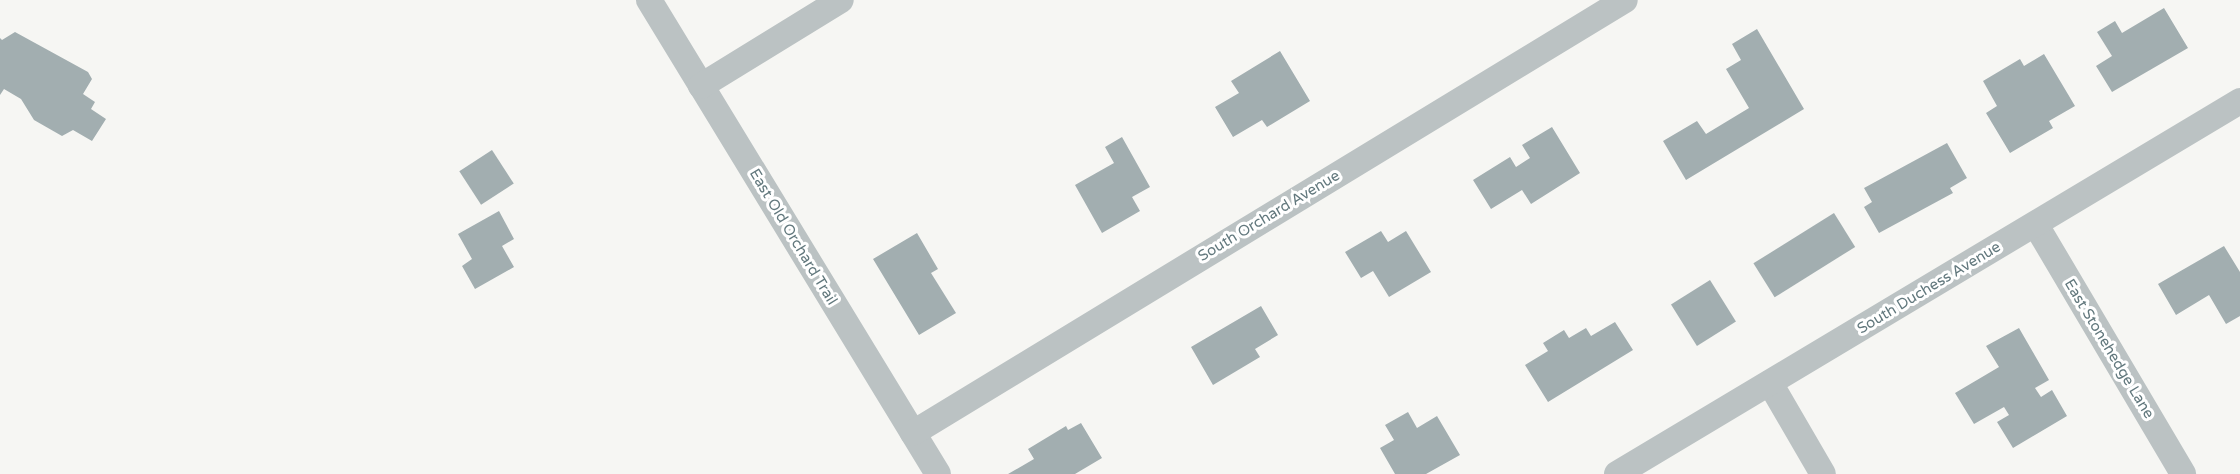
<!DOCTYPE html>
<html>
<head>
<meta charset="utf-8">
<style>
  body { margin:0 }
  #map { position:relative; width:2240px; height:474px; overflow:hidden; background:#f6f6f3; font-family:"Varela Round",sans-serif }
  div>[style] { position:absolute }
  .building>* { inset:0; background:#a2aeb0; transform-origin:0 0 }
  .street>* { height:26px; margin:-13px; padding:0 13px; transform-origin:13px; border-radius:13px; background:#bbc2c3 }
  span { translate:-50% -50%; white-space:nowrap; text-align:center; line-height:1.15; -webkit-text-stroke:6px #fff; paint-order:stroke }
  .street-label { font-size:15px; color:#62787d }
</style>
</head>
<body>
<div id="map">
  <div class="building">
    <div style="clip-path:polygon(2164px 8px,2188px 48px,2112px 92px,2096px 66px,2112px 56px,2097px 32px,2115px 21px,2122px 33px)"></div>
    <div style="clip-path:polygon(1757px 29px,1804px 109px,1686px 180px,1663px 141px,1697px 121px,1706px 134px,1749px 108px,1726px 69px,1741px 60px,1732px 44px)"></div>
    <div style="clip-path:polygon(15px 32px,88px 72px,92px 79px,83px 94px,95px 102px,91px 109px,106px 119px,92px 141px,73px 130px,62px 136px,34px 120px,21px 99px,4px 89px,0 95px,0 38px,2px 40px)"></div>
    <div style="clip-path:polygon(1280px 51px,1310px 101px,1267px 127px,1262px 120px,1233px 137px,1215px 107px,1239px 93px,1231px 81px)"></div>
    <div style="clip-path:polygon(2044px 54px,2075px 106px,2049px 121px,2053px 128px,2010px 153px,1986px 113px,1997px 106px,1983px 81px,2020px 59px,2024px 66px)"></div>
    <div style="clip-path:polygon(1552px 127px,1580px 173px,1531px 204px,1522px 190px,1491px 209px,1473px 180px,1510px 157px,1516px 167px,1530px 158px,1522px 145px)"></div>
    <div style="clip-path:polygon(1122px 137px,1150px 187px,1132px 197px,1140px 211px,1102px 233px,1075px 185px,1114px 163px,1105px 147px)"></div>
    <div style="clip-path:polygon(1947px 143px,1967px 178px,1950px 188px,1953px 193px,1879px 233px,1864px 207px,1872px 202px,1864px 188px)"></div>
    <div style="left:492px;top:150px;width:40px;height:39px;rotate:57deg"></div>
    <div style="clip-path:polygon(499px 211px,514px 239px,502px 246px,514px 267px,475px 289px,462px 266px,472px 259px,458px 234px)"></div>
    <div style="left:1834px;top:213px;width:40px;height:95px;rotate:58deg"></div>
    <div style="clip-path:polygon(1381px 231px,1388px 242px,1406px 231px,1431px 272px,1389px 297px,1373px 271px,1361px 278px,1345px 252px)"></div>
    <div style="clip-path:polygon(917px 233px,938px 269px,931px 273px,956px 313px,919px 335px,873px 259px)"></div>
    <div style="clip-path:polygon(2224px 246px,2240px 272px,2240px 316px,2226px 324px,2209px 295px,2176px 315px,2158px 284px)"></div>
    <div style="left:1710px;top:280px;width:49px;height:46px;rotate:58deg"></div>
    <div style="clip-path:polygon(1261px 306px,1278px 335px,1255px 349px,1260px 357px,1213px 385px,1191px 347px)"></div>
    <div style="clip-path:polygon(1615px 322px,1633px 350px,1548px 402px,1525px 365px,1548px 351px,1543px 343px,1564px 330px,1569px 338px,1586px 328px,1591px 336px)"></div>
    <div style="clip-path:polygon(2019px 328px,2049px 380px,2035px 388px,2041px 397px,2052px 390px,2067px 416px,2013px 448px,1997px 422px,2009px 415px,2004px 407px,1974px 424px,1955px 393px,1999px 367px,1986px 346px)"></div>
    <div style="clip-path:polygon(1408px 412px,1417px 428px,1437px 416px,1460px 455px,1426px 474px,1395px 474px,1380px 448px,1394px 440px,1385px 425px)"></div>
    <div style="clip-path:polygon(1081px 423px,1102px 458px,1075px 474px,1008px 474px,1034px 459px,1028px 449px,1066px 426px,1068px 430px)"></div>
  </div>
  <div class="street">
    <div style="left:649px;top:0;width:555px;rotate:58.63deg"></div>
    <div style="left:701px;top:86px;width:164px;rotate:-31.6deg"></div>
    <div style="left:2036px;top:225px;width:289px;rotate:59.4deg"></div>
    <div style="left:1770px;top:383px;width:105px;rotate:59.8deg"></div>
    <div style="left:913px;top:433px;width:833px;rotate:-31.31deg"></div>
    <div style="left:1617px;top:474px;width:726px;rotate:-30.91deg"></div>
  </div>
  <div class="street-label">
    <span style="left:1269px;top:216px;rotate:-31deg">South Orchard Avenue</span>
    <span style="left:793px;top:237px;rotate:59deg">East Old Orchard Trail</span>
    <span style="left:1929px;top:288px;rotate:-31deg">South Duchess Avenue</span>
    <span style="left:2109px;top:349px;rotate:59deg">East Stonehedge Lane</span>
  </div>
</div>
</body>
</html>
